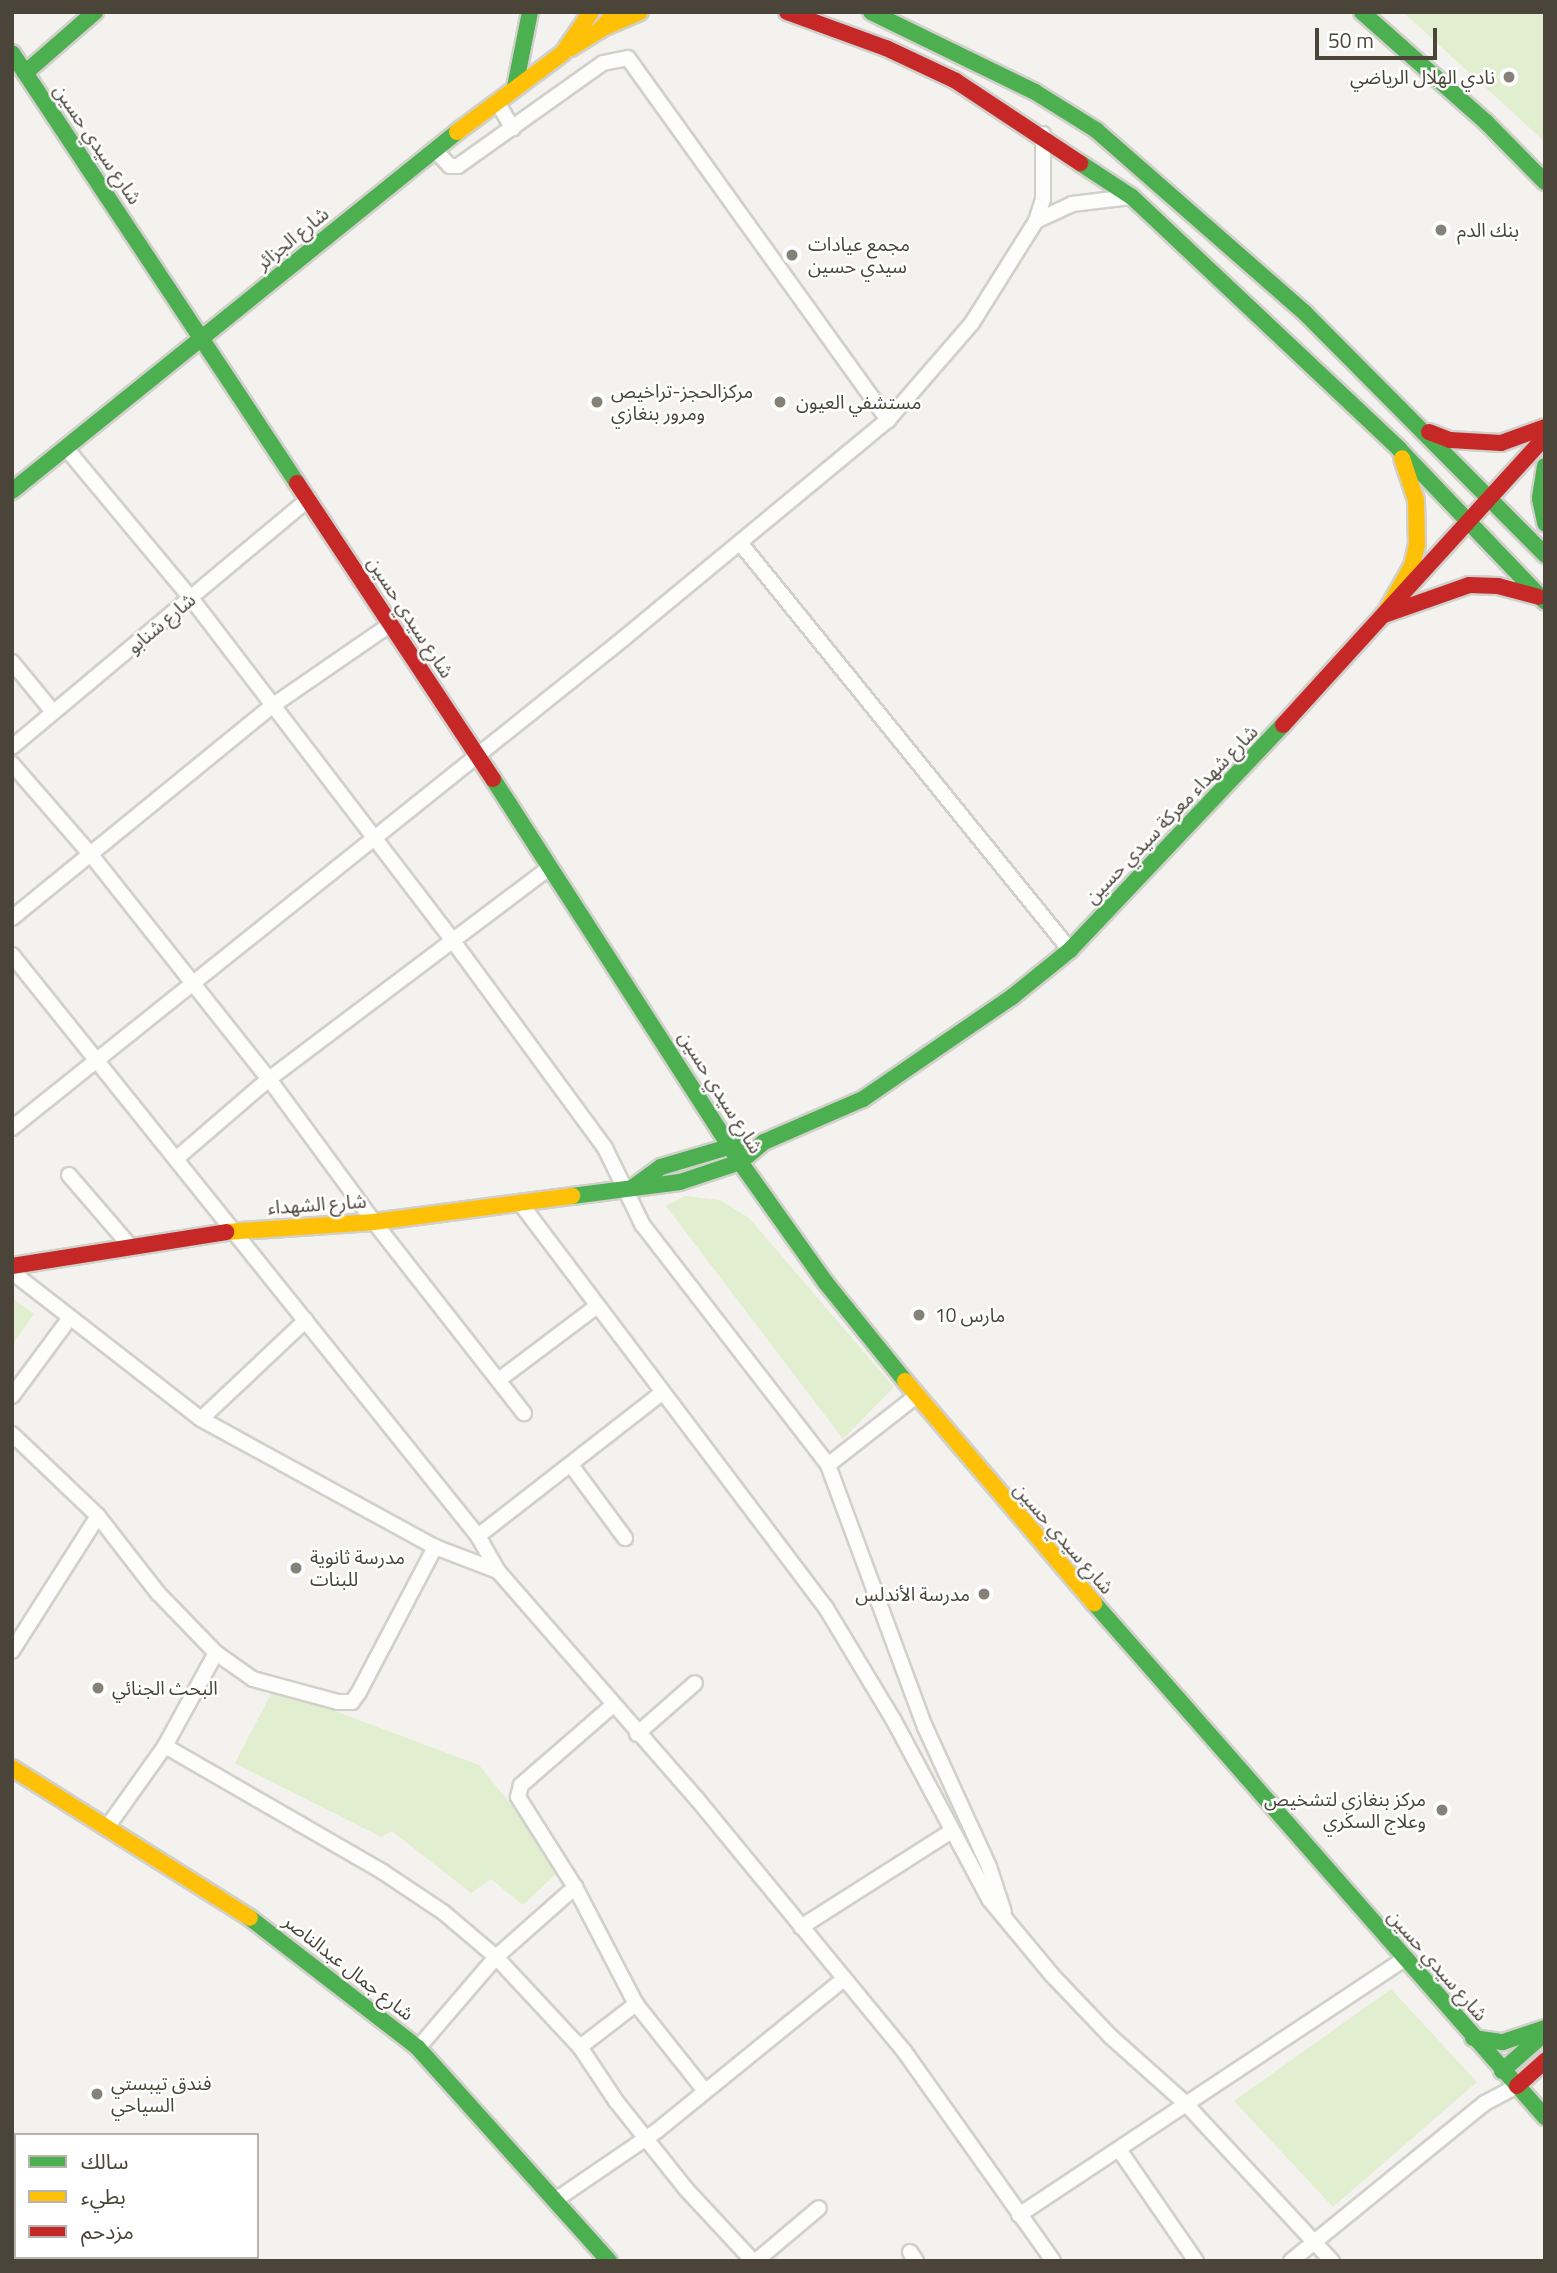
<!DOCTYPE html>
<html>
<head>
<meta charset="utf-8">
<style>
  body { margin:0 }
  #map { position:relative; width:1557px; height:2273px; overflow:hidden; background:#f4f2ee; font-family:"Titillium Web","Noto Sans Arabic",sans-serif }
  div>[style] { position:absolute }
  .green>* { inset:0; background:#e1eecf }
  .roads { filter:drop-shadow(2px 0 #d2d0cb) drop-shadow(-2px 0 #d2d0cb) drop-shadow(0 2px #d2d0cb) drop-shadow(0 -2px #d2d0cb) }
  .street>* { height:14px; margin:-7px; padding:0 7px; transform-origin:7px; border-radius:7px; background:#fdfdfc }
  .fast>* { height:16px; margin:-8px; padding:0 8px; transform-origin:8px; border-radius:8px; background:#4caf50 }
  .slow>* { height:16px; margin:-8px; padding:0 8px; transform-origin:8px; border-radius:8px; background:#ffc107 }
  .jam>* { height:16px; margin:-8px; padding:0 8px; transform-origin:8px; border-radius:8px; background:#c62828 }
  .dots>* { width:19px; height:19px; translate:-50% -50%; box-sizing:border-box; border:4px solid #fff; border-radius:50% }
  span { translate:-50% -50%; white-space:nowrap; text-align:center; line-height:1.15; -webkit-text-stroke:5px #fff; paint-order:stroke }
  .poi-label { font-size:19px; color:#4b4439 }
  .right { translate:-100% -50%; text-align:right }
  .left { translate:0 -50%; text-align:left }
  .street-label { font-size:19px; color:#4b4439 }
  .frame { position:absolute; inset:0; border:14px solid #4b4439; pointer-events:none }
  .legend { position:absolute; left:14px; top:2133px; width:245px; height:126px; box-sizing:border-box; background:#fff; border:2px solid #b7b4b0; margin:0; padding:9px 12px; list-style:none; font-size:21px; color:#4b4439 }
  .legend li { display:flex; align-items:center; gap:14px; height:35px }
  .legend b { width:35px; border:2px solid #b7b4b0 }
  .scale { position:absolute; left:1315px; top:28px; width:122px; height:32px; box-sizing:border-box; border:4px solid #4b4439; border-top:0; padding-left:9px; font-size:21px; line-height:24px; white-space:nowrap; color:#4b4439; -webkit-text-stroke:5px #fff; paint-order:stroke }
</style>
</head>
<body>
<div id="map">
  <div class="green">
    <div style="clip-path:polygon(1403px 12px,1545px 12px,1545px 142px)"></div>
    <div style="clip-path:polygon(685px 1196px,720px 1200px,749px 1218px,894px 1387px,843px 1439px,666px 1206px)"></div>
    <div style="clip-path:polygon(12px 1298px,34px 1314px,12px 1345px)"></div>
    <div style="clip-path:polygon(274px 1688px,479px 1765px,562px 1868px,523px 1905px,491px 1879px,471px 1893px,392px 1831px,381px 1837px,235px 1763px)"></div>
    <div style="clip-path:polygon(1391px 1989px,1477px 2082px,1333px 2207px,1234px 2101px)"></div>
  </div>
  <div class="roads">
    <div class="street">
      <div style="left:497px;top:102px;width:31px;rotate:59deg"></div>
      <div style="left:434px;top:149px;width:23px;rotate:47deg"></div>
      <div style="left:450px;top:166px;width:8px"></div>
      <div style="left:458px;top:166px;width:178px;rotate:-35.4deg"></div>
      <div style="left:603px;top:63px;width:25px;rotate:-11deg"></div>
      <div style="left:628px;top:58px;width:446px;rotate:54.3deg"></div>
      <div style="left:1036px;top:221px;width:40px;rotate:-25deg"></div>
      <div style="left:1072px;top:204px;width:59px;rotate:-6.8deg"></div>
      <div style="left:65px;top:447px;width:197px;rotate:50.2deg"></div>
      <div style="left:191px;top:598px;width:432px;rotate:52.6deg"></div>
      <div style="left:453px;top:941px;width:257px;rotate:53.7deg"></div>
      <div style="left:605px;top:1148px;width:85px;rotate:64deg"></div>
      <div style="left:642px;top:1224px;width:304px;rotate:52.3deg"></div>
      <div style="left:828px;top:1465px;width:110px;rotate:-38deg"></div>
      <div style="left:741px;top:544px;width:523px;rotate:50.98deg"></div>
      <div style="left:12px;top:662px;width:65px;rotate:50.6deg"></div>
      <div style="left:12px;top:747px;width:387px;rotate:-39.9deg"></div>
      <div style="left:12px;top:764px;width:122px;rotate:49deg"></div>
      <div style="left:92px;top:856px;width:285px;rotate:51.6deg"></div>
      <div style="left:269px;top:1079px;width:177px;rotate:53.7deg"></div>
      <div style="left:374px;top:1222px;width:243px;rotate:51.9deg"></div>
      <div style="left:12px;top:918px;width:335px;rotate:-39.2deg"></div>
      <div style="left:272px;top:706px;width:145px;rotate:-34.6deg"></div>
      <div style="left:12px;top:955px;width:745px;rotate:51.27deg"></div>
      <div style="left:478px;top:1536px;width:40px;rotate:60.3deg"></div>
      <div style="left:12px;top:1128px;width:783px;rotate:-38.67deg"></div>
      <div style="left:623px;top:639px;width:344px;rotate:-39.6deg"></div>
      <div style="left:888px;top:420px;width:128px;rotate:-49.1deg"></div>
      <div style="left:972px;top:323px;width:120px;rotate:-57.9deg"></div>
      <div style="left:1036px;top:221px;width:23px;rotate:-72deg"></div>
      <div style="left:1043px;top:199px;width:65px;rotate:-90deg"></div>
      <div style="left:177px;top:1158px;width:121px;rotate:-40.7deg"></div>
      <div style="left:269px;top:1079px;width:349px;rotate:-37deg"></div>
      <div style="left:69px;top:1175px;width:95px;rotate:49.3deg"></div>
      <div style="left:521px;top:1204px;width:506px;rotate:52.95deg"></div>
      <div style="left:826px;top:1608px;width:130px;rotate:58.9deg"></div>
      <div style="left:893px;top:1719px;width:204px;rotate:61.9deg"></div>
      <div style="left:989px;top:1899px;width:99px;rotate:50.3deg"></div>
      <div style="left:1052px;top:1975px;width:86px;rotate:46.4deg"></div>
      <div style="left:1111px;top:2037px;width:99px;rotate:41.7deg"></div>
      <div style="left:1185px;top:2103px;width:216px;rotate:47.1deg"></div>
      <div style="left:12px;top:1272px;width:239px;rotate:37.9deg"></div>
      <div style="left:201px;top:1419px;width:267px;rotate:28.7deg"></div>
      <div style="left:435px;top:1547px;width:67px;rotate:20.9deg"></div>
      <div style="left:498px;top:1571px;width:303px;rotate:48.9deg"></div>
      <div style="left:697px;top:1799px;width:326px;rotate:50.6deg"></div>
      <div style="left:904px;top:2051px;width:257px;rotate:54.6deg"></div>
      <div style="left:500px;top:1379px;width:120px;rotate:-36.9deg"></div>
      <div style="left:12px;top:1396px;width:96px;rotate:-53.5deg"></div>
      <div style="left:201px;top:1419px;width:144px;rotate:-43.3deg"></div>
      <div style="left:12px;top:1434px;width:119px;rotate:43.6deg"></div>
      <div style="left:98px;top:1516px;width:98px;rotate:52.1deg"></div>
      <div style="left:158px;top:1593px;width:83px;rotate:46deg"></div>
      <div style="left:216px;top:1653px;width:45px;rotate:35.1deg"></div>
      <div style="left:253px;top:1679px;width:88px;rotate:15.1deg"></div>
      <div style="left:338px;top:1702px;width:14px"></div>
      <div style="left:352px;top:1702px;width:12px;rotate:-55deg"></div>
      <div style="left:359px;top:1692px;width:164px;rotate:-62.3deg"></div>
      <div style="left:571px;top:1465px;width:91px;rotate:53.5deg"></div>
      <div style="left:828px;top:1465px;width:279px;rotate:69.7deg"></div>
      <div style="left:925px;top:1727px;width:154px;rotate:65.4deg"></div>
      <div style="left:989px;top:1867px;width:47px;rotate:71.6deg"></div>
      <div style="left:478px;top:1536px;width:234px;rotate:-37.9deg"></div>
      <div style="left:12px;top:1651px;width:160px;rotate:-57.5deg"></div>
      <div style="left:612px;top:1706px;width:121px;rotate:139deg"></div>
      <div style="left:521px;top:1785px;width:12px;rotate:104deg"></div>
      <div style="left:518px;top:1797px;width:107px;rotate:57.7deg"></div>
      <div style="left:575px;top:1887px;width:132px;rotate:62.5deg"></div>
      <div style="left:636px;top:2004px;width:111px;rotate:51.6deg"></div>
      <div style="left:637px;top:1734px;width:77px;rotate:-41.3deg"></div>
      <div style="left:165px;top:1746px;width:252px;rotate:30deg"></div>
      <div style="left:383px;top:1872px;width:72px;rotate:33.7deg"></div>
      <div style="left:443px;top:1912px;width:70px;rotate:40.3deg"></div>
      <div style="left:496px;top:1957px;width:123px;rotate:47deg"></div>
      <div style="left:580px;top:2047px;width:65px;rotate:56.3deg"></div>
      <div style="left:616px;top:2101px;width:112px;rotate:51.5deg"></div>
      <div style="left:686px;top:2189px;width:98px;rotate:47.1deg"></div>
      <div style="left:108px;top:1826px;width:98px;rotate:-54.5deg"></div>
      <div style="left:165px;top:1746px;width:106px;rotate:-61.3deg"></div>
      <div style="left:801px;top:1927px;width:177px;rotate:-32.5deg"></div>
      <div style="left:580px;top:2047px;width:71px;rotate:-37.5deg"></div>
      <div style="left:418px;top:2048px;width:120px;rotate:-49.4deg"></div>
      <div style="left:496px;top:1957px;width:106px;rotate:-41.5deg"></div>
      <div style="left:1120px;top:2151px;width:134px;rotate:55.4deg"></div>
      <div style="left:557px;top:2199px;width:122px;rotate:-34.3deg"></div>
      <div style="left:658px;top:2130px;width:240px;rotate:-39.1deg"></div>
      <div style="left:1019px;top:2215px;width:462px;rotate:-33.6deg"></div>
      <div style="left:910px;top:2252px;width:11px;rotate:56deg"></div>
      <div style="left:756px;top:2261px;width:82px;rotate:-40.1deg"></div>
      <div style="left:1291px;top:2261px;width:250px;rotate:-39.2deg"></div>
      <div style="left:1485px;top:2103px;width:36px;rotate:-28deg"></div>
    </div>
    <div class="fast">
      <div style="left:871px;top:12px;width:182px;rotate:26deg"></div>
      <div style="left:1035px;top:92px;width:72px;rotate:31.9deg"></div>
      <div style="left:1096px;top:130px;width:278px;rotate:41.2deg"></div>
      <div style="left:1305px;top:313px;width:341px;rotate:45.2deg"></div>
      <div style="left:1362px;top:12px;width:166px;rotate:41.6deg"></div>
      <div style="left:1486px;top:122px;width:84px;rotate:45.5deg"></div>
      <div style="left:12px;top:53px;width:516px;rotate:56.46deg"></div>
      <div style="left:25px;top:73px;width:93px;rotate:-41.1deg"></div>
      <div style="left:515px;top:87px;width:76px;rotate:-78.7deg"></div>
      <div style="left:1080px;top:163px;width:62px;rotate:33.2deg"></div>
      <div style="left:1132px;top:197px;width:367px;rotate:43.3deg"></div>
      <div style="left:1399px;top:449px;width:211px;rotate:46.3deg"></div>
      <div style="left:1545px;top:466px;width:33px;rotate:99deg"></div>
      <div style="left:1540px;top:499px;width:25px;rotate:78deg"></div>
      <div style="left:12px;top:491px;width:572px;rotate:-38.89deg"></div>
      <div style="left:493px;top:779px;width:456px;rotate:57.2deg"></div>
      <div style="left:740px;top:1162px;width:148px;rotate:54.6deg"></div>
      <div style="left:826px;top:1283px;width:126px;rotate:51.1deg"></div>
      <div style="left:632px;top:1188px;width:36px;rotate:-36deg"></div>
      <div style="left:661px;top:1167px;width:84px;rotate:-16.5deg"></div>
      <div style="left:572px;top:1196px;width:109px;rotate:-7.4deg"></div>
      <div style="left:680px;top:1182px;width:63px;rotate:-18.4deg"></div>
      <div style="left:740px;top:1162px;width:31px;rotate:-40deg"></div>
      <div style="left:764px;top:1142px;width:108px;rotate:-23.5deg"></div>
      <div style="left:863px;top:1099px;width:181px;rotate:-34.4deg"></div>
      <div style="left:1012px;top:997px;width:75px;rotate:-39deg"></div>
      <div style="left:1070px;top:950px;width:310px;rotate:-46.6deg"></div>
      <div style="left:1094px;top:1603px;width:684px;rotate:48.74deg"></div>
      <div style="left:250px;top:1918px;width:212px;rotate:37.7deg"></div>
      <div style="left:418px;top:2048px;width:286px;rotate:48.1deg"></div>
      <div style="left:1473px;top:2038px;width:30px;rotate:8deg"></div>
      <div style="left:1503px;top:2042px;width:44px;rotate:-18.4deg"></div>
      <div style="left:1502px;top:2071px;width:57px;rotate:-41.5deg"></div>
    </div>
    <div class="slow">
      <div style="left:603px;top:28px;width:40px;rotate:-23.4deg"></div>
      <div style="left:571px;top:48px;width:36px;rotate:-32deg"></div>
      <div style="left:601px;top:29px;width:23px;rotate:-49deg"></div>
      <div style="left:457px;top:132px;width:132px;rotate:-36.7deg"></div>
      <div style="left:563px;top:53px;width:50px;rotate:-55.7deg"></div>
      <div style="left:1384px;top:615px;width:56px;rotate:-60.3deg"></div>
      <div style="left:1412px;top:566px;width:22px;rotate:-77deg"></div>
      <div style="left:1417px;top:545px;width:45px;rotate:-91.3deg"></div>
      <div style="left:1416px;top:500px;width:44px;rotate:-108.4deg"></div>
      <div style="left:226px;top:1232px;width:148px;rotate:-3.9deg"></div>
      <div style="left:374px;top:1222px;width:200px;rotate:-7.5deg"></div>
      <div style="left:905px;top:1381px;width:292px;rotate:49.6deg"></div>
      <div style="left:12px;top:1768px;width:281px;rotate:32.2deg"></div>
    </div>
    <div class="jam">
      <div style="left:787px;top:12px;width:105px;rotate:20deg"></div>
      <div style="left:886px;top:48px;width:77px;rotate:25.2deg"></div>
      <div style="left:956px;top:81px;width:149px;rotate:33.5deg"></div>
      <div style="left:1429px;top:432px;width:22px;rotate:21deg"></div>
      <div style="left:1450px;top:440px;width:51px;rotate:3.4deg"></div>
      <div style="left:1501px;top:443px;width:47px;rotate:-20deg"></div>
      <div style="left:297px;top:483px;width:355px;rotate:56.5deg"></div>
      <div style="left:1384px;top:615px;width:90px;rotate:-19.4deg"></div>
      <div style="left:1469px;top:585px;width:29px;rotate:2deg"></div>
      <div style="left:1498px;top:586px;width:42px;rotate:15deg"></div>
      <div style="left:1283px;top:725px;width:389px;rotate:-47.7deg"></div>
      <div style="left:12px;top:1266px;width:217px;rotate:-9deg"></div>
      <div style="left:1517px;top:2086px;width:38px;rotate:-42deg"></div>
    </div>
  </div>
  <div class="dots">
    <div style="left:1509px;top:77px;background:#868178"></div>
    <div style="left:1441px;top:230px;background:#868178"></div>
    <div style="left:792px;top:255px;background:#868178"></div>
    <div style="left:597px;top:402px;background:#868178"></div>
    <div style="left:780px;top:402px;background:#868178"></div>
    <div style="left:919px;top:1315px;background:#868178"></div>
    <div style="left:296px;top:1568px;background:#868178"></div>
    <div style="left:984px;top:1594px;background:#868178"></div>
    <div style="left:98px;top:1688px;background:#868178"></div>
    <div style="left:1442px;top:1810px;background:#868178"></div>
    <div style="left:97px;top:2094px;background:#868178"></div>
  </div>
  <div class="poi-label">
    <span class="right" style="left:1495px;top:77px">نادي الهلال الرياضي</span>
    <span class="left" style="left:1457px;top:230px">بنك الدم</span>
    <span class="left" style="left:808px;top:255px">مجمع عيادات<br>سيدي حسين</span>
    <span class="left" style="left:611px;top:402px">مركزالحجز-تراخيص<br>ومرور بنغازي</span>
    <span class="left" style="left:796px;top:402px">مستشفي العيون</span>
    <span class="left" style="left:935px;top:1315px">10 مارس</span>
    <span class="left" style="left:310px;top:1568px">مدرسة ثانوية<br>للبنات</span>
    <span class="right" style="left:970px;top:1594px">مدرسة الأندلس</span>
    <span class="left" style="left:112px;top:1688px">البحث الجنائي</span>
    <span class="right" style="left:1426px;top:1810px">مركز بنغازي لتشخيص<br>وعلاج السكري</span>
    <span class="left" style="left:111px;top:2094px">فندق تيبستي<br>السياحي</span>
  </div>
  <div class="street-label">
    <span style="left:98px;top:144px;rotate:56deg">شارع سيدي حسين</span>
    <span style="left:292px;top:238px;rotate:-39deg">شارع الجزائر</span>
    <span style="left:411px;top:617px;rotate:57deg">شارع سيدي حسين</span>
    <span style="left:161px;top:623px;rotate:-40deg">شارع شنابو</span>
    <span style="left:1171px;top:814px;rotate:-46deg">شارع شهداء معركة سيدي حسين</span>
    <span style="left:721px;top:1092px;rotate:58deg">شارع سيدي حسين</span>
    <span style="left:317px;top:1204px;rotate:-4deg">شارع الشهداء</span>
    <span style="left:1064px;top:1538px;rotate:49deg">شارع سيدي حسين</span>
    <span style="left:1438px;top:1965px;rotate:49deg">شارع سيدي حسين</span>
    <span style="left:349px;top:1967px;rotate:38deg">شارع جمال عبدالناصر</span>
  </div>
  <div class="frame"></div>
  <ul class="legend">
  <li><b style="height:9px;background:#4caf50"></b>سالك</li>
  <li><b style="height:9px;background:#ffc107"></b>بطيء</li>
  <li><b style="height:9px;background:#c62828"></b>مزدحم</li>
  </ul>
  <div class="scale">50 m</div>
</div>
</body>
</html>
